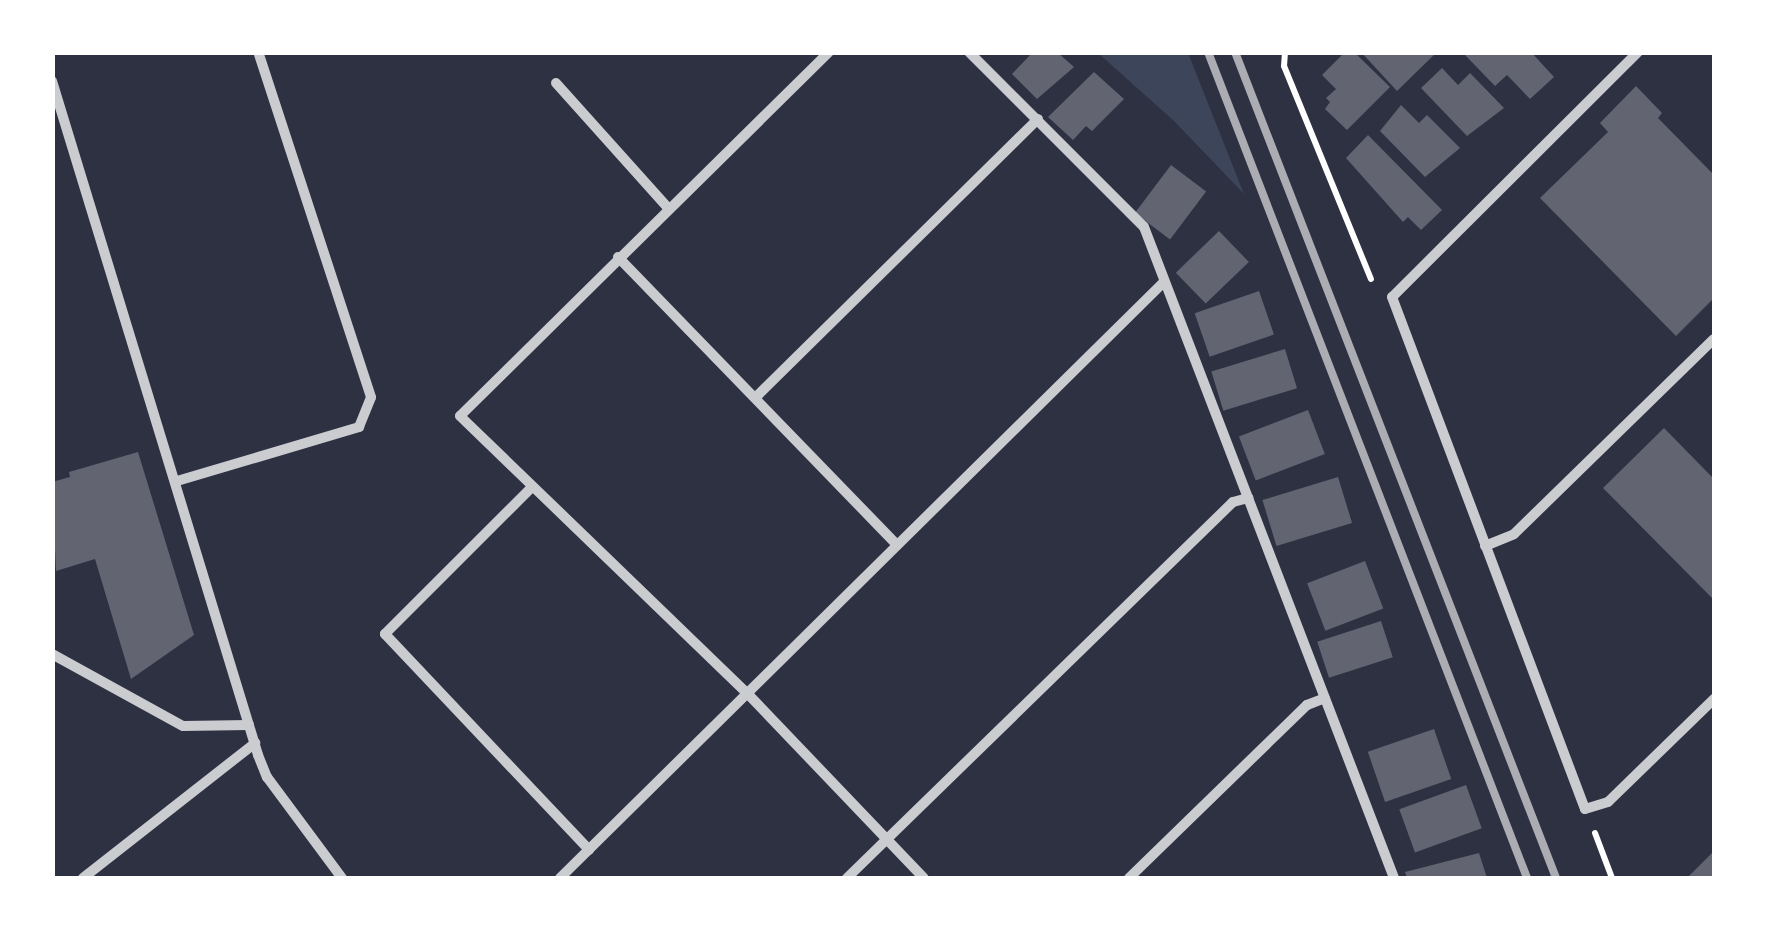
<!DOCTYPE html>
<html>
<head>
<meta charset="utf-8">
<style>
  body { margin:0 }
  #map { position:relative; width:1767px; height:931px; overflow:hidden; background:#2d3142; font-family:Karla,sans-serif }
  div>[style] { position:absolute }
  .green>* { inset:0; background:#3c4559 }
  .building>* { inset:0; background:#626471; transform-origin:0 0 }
  .path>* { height:6px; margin:-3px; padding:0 3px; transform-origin:3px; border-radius:3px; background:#fff }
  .minor>* { height:10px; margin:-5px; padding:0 5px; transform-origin:5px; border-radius:5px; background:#caccd0 }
  .rail>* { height:8px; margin:-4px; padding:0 4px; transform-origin:4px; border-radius:4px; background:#abadb3 }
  span { translate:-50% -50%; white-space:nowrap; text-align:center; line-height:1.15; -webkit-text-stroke:8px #fff; paint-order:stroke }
  .frame { position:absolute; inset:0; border:55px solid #fff; pointer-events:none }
</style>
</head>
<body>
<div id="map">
  <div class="green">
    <div style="clip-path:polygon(1098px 53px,1188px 53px,1244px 194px,1174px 121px)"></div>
  </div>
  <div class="building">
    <div style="clip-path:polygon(1033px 52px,1057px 52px,1074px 67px,1037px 99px,1012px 74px)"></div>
    <div style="clip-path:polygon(1345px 52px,1354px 52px,1390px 87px,1347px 130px,1325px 109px,1330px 102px,1326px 98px,1336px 89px,1322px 75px)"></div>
    <div style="clip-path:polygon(1361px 52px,1437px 52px,1397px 91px)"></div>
    <div style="clip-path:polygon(1468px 52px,1531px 52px,1554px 77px,1530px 99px,1507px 75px,1495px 86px,1465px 55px)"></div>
    <div style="clip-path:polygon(1442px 68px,1458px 85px,1470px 73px,1504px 108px,1467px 136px,1421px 88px)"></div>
    <div style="clip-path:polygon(1094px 72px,1124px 99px,1092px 131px,1086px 126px,1073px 140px,1048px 117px)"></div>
    <div style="clip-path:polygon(1636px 86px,1662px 113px,1658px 118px,1714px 175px,1714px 298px,1676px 336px,1540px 198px,1608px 132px,1600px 123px)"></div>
    <div style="clip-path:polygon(1401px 105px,1419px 123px,1427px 115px,1460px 148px,1425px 177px,1380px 131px)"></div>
    <div style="clip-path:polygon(1368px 135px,1442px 210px,1421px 230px,1408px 217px,1403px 222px,1346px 158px)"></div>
    <div style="left:1171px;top:165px;width:44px;height:60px;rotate:37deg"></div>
    <div style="left:1219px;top:231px;width:43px;height:60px;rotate:46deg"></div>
    <div style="left:1259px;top:291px;width:46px;height:68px;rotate:71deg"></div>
    <div style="left:1285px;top:349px;width:41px;height:77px;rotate:73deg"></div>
    <div style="left:1308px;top:410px;width:47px;height:74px;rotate:69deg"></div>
    <div style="clip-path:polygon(1664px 428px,1714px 479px,1714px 600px,1603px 488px)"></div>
    <div style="clip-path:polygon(138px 452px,194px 635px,131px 679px,95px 559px,56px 571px,52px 482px,70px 477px,69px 472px)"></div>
    <div style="left:1338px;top:477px;width:48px;height:79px;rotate:73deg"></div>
    <div style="left:1365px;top:561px;width:51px;height:62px;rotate:69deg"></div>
    <div style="left:1381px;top:621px;width:38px;height:67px;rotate:72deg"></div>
    <div style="left:1434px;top:729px;width:53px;height:70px;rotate:71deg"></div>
    <div style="left:1466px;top:785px;width:46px;height:71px;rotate:70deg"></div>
    <div style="clip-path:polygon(1714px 851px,1714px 878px,1687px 878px)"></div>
    <div style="clip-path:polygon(1479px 853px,1487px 878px,1407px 878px,1405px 872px)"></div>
  </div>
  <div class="path">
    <div style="left:1285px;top:52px;width:14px;rotate:94deg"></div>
    <div style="left:1284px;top:66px;width:230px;rotate:67.8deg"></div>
    <div style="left:1595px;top:833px;width:48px;rotate:69.3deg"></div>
  </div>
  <div class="minor">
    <div style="left:829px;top:52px;width:518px;rotate:135.39deg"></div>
    <div style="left:460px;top:416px;width:397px;rotate:44deg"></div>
    <div style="left:746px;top:692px;width:257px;rotate:46.3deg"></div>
    <div style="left:969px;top:52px;width:247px;rotate:45deg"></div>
    <div style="left:1144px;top:227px;width:697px;rotate:68.99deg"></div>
    <div style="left:1638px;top:52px;width:347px;rotate:135.1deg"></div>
    <div style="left:1392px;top:297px;width:547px;rotate:69.35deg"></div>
    <div style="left:1585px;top:809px;width:24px;rotate:-17deg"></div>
    <div style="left:1608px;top:802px;width:148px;rotate:-44.2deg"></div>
    <div style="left:52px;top:81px;width:705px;rotate:73deg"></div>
    <div style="left:258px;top:755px;width:24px;rotate:68deg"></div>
    <div style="left:267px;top:777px;width:126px;rotate:53.4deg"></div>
    <div style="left:556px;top:83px;width:168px;rotate:48.1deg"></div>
    <div style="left:618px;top:257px;width:401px;rotate:45.9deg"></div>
    <div style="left:756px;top:397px;width:396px;rotate:-44.6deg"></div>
    <div style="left:177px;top:481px;width:190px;rotate:-16.5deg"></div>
    <div style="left:359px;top:427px;width:32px;rotate:-68deg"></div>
    <div style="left:371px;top:397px;width:363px;rotate:-108.1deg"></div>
    <div style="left:532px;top:487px;width:208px;rotate:135deg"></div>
    <div style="left:385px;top:634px;width:297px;rotate:46.6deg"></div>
    <div style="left:1485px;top:546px;width:31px;rotate:-22deg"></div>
    <div style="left:1514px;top:534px;width:279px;rotate:-44.3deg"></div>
    <div style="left:52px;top:654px;width:149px;rotate:28.8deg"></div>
    <div style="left:183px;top:726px;width:66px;rotate:-0.9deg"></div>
    <div style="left:83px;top:878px;width:219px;rotate:-38.1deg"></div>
    <div style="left:560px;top:878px;width:847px;rotate:-44.62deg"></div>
    <div style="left:847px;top:878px;width:539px;rotate:-44.25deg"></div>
    <div style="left:1233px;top:502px;width:16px;rotate:-15deg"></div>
    <div style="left:1129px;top:878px;width:248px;rotate:-44.2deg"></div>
    <div style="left:1307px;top:705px;width:19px;rotate:-21deg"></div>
  </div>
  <div class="rail">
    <div style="left:1208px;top:52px;width:885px;rotate:68.88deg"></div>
    <div style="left:1235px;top:52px;width:886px;rotate:68.76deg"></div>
  </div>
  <div class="frame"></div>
</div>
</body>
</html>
